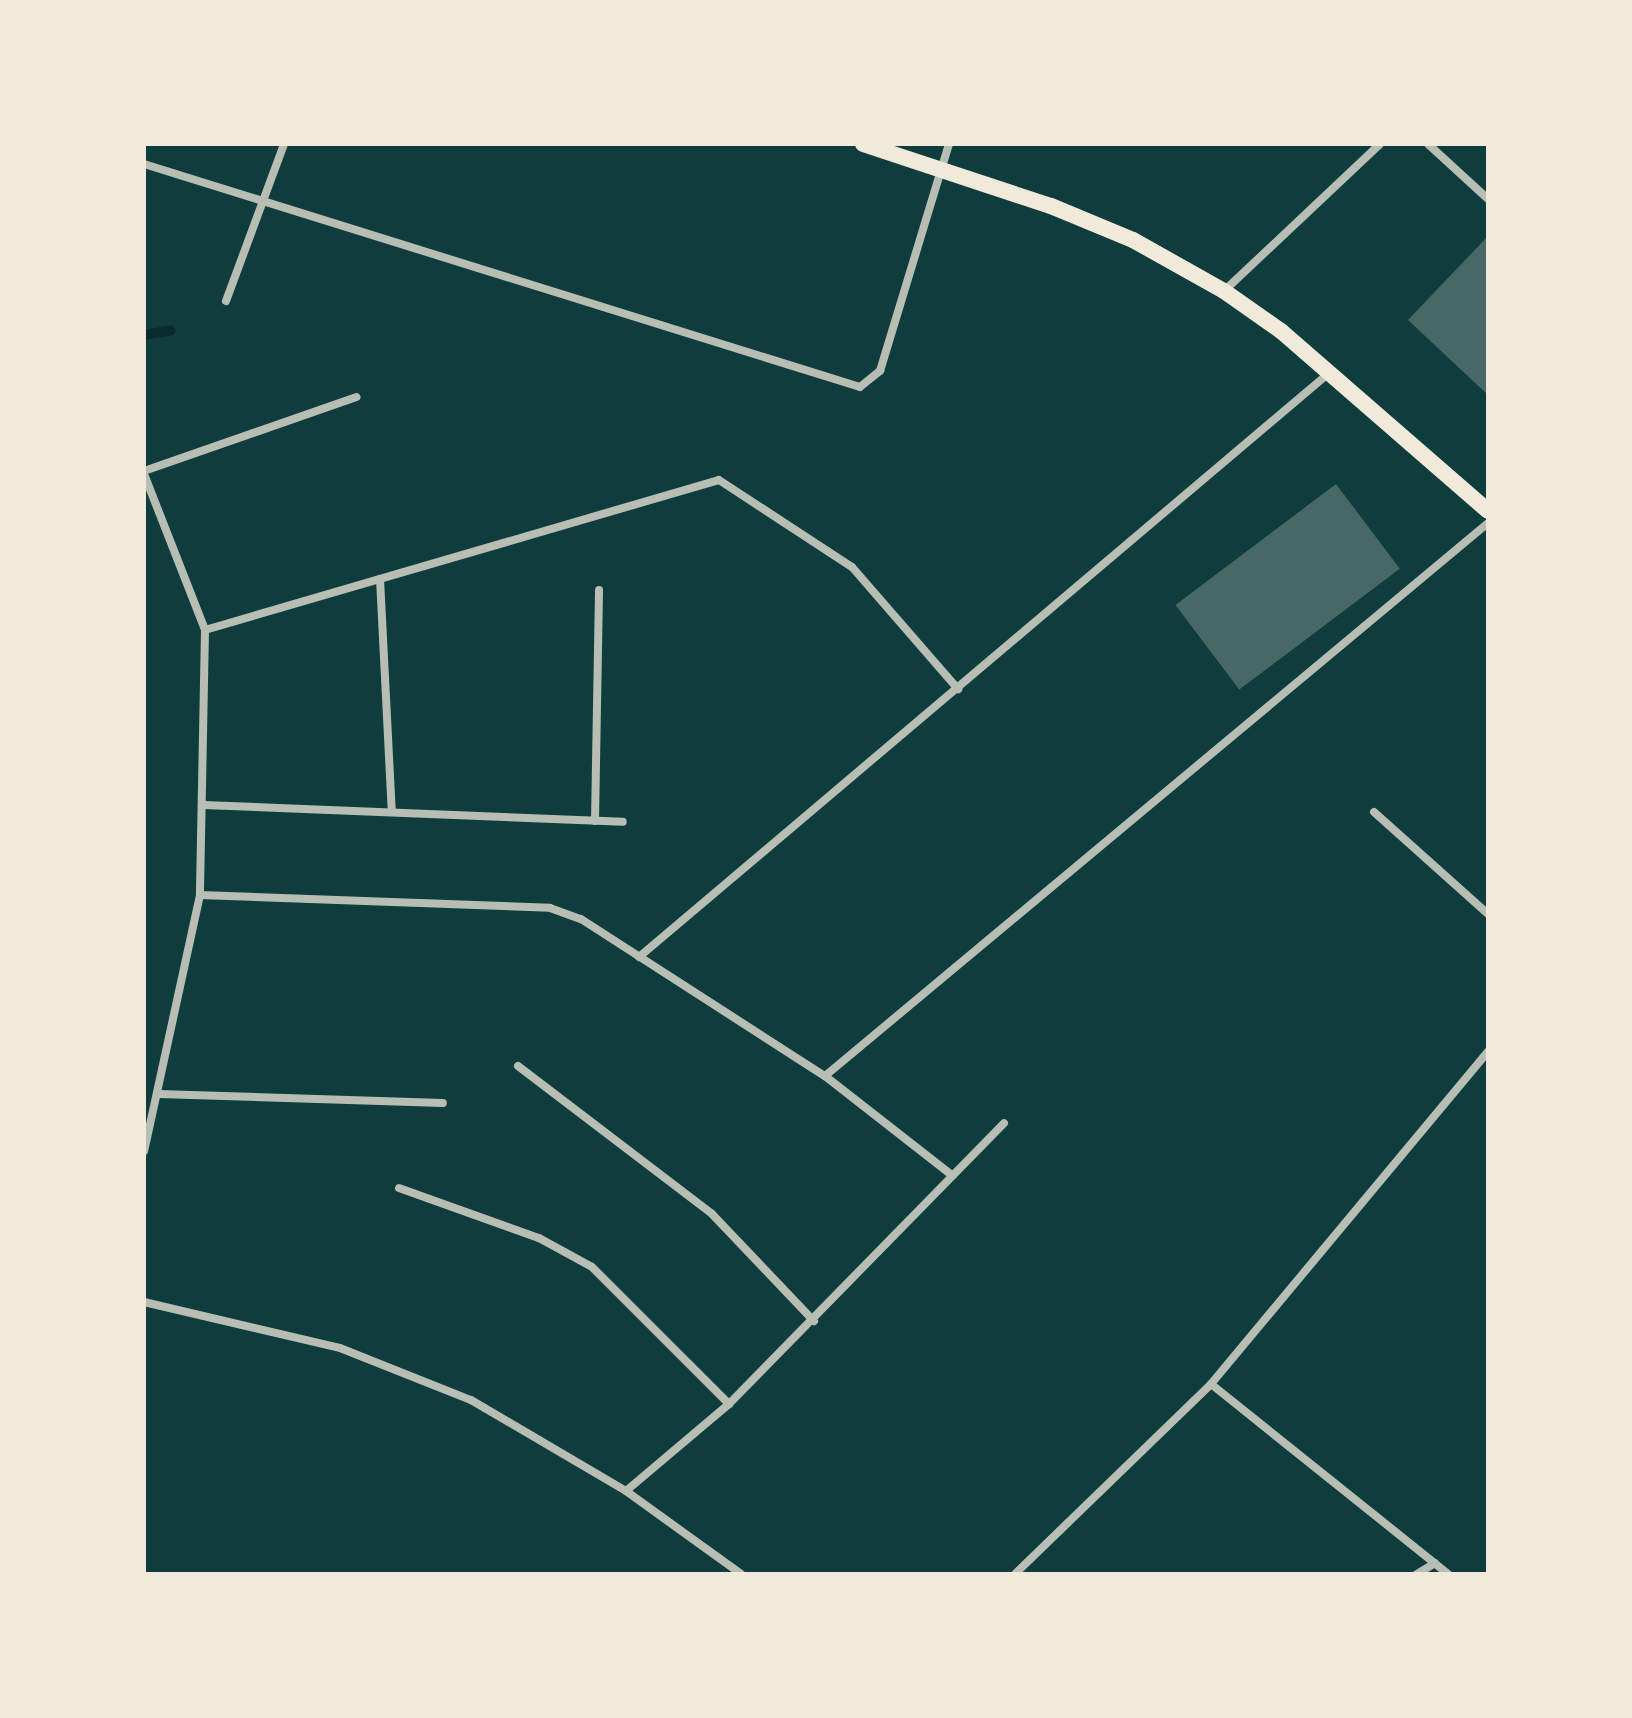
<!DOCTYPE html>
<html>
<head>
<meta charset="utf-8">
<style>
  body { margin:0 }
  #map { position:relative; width:1632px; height:1718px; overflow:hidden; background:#0f3d3e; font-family:"Nunito Sans",sans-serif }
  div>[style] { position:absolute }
  .stream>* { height:10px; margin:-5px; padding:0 5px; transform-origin:5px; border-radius:5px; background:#0a2a2b }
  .building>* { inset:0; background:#486865; transform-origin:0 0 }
  .minor>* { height:8px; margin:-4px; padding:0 4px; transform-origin:4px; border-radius:4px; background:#b8beb3 }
  .secondary>* { height:16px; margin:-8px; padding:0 8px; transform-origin:8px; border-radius:8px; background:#f1e9da }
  span { translate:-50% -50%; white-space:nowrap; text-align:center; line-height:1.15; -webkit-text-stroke:6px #f1e9da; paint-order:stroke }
  .frame { position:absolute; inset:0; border:146px solid #f1e9da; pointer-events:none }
</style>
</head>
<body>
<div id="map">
  <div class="stream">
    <div style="left:144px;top:335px;width:27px;rotate:-10deg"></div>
  </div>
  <div class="building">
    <div style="clip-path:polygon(1488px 236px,1488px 395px,1408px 320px)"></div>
    <div style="left:1336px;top:484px;width:106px;height:201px;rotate:53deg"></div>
  </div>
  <div class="minor">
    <div style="left:1428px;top:144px;width:81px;rotate:42.5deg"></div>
    <div style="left:144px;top:164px;width:750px;rotate:17.3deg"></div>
    <div style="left:860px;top:387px;width:26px;rotate:-39deg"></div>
    <div style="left:880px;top:371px;width:237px;rotate:-73.1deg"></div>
    <div style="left:1224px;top:291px;width:214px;rotate:-43.3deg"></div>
    <div style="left:226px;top:301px;width:167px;rotate:-69.7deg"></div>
    <div style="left:144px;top:471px;width:225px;rotate:-19.2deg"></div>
    <div style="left:144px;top:474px;width:168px;rotate:68.6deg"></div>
    <div style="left:205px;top:630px;width:265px;rotate:91.1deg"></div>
    <div style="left:200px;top:895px;width:262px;rotate:102.3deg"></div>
    <div style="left:380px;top:579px;width:233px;rotate:87.1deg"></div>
    <div style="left:205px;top:630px;width:535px;rotate:-16.27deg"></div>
    <div style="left:719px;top:480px;width:159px;rotate:33.2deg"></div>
    <div style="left:852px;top:567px;width:162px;rotate:49deg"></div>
    <div style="left:204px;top:805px;width:419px;rotate:2.3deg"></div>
    <div style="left:1374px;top:812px;width:153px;rotate:41.8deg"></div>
    <div style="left:595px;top:821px;width:231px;rotate:-89deg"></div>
    <div style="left:200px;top:895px;width:350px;rotate:2.1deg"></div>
    <div style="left:550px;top:908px;width:33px;rotate:20deg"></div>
    <div style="left:581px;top:919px;width:290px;rotate:32.8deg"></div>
    <div style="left:825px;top:1076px;width:863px;rotate:-39.83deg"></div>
    <div style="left:639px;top:957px;width:904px;rotate:-40.24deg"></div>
    <div style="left:518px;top:1066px;width:244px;rotate:37.3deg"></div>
    <div style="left:712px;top:1214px;width:148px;rotate:46.4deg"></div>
    <div style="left:825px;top:1076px;width:162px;rotate:38deg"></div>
    <div style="left:159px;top:1094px;width:284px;rotate:1.8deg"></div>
    <div style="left:399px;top:1188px;width:149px;rotate:19.7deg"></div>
    <div style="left:539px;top:1238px;width:60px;rotate:28.7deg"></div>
    <div style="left:592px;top:1267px;width:194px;rotate:45deg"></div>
    <div style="left:144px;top:1302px;width:201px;rotate:13.2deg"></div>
    <div style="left:340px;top:1348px;width:141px;rotate:21.7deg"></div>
    <div style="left:471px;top:1400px;width:180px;rotate:30.4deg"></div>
    <div style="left:626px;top:1491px;width:142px;rotate:35.8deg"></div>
    <div style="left:1211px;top:1384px;width:304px;rotate:38.7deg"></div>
    <div style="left:626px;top:1491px;width:135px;rotate:-40.2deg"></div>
    <div style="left:729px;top:1404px;width:393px;rotate:-45.6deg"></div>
    <div style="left:1015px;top:1574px;width:273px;rotate:-44.1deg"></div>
    <div style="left:1211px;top:1384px;width:433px;rotate:-50.2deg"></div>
    <div style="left:1417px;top:1574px;width:21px;rotate:-31deg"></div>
  </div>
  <div class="secondary">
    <div style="left:863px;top:144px;width:198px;rotate:18.3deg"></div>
    <div style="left:1051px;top:206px;width:89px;rotate:22.5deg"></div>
    <div style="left:1133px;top:240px;width:104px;rotate:29.3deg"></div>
    <div style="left:1224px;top:291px;width:70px;rotate:35.1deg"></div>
    <div style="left:1281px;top:331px;width:274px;rotate:41deg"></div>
  </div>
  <div class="frame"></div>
</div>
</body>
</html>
